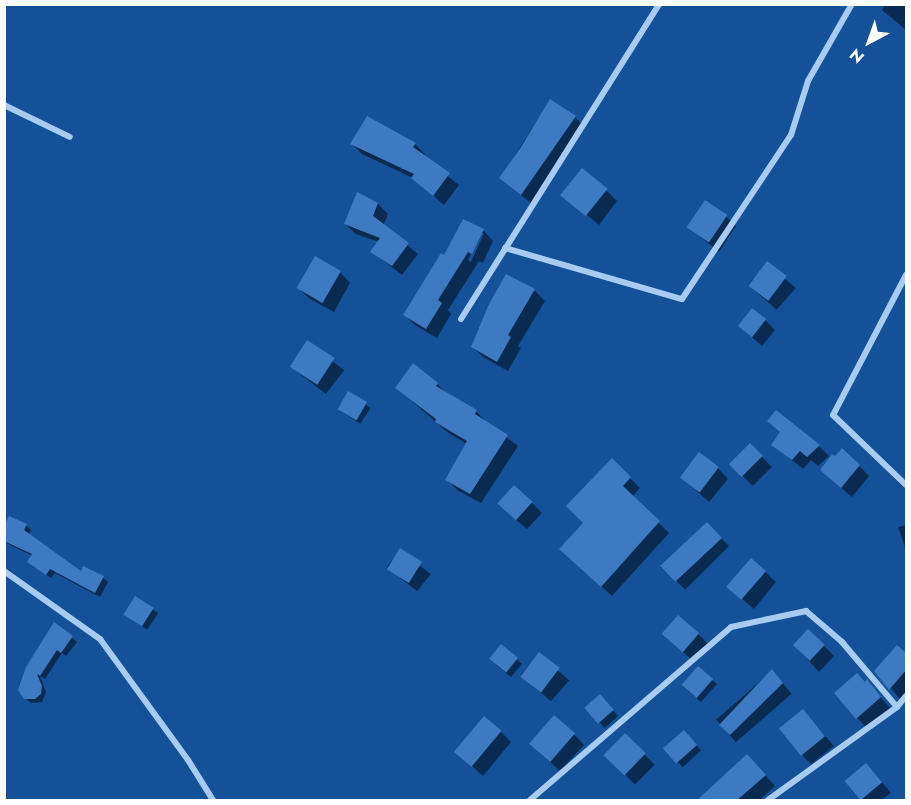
<!DOCTYPE html>
<html>
<head>
<meta charset="utf-8">
<style>
  body { margin:0 }
  #map { position:relative; width:911px; height:805px; overflow:hidden; background:#145199; font-family:Jost,sans-serif }
  div>[style] { position:absolute }
  .shadow>* { inset:0; background:#0007; transform-origin:0 0 }
  .building>* { inset:0; background:#3d7ac1; transform-origin:0 0 }
  .minor>* { height:6px; margin:-3px; padding:0 3px; transform-origin:3px; border-radius:3px; background:#a7cbf3 }
  span { translate:-50% -50%; white-space:nowrap; text-align:center; line-height:1.15; -webkit-text-stroke:5px #145199; paint-order:stroke }
  .frame { position:absolute; inset:0; border:6px solid #fff; pointer-events:none }
  .north { position:absolute; left:839px; top:12px; width:60px; height:60px; -webkit-text-stroke:4px #145199; paint-order:stroke; rotate:221deg; font-size:16px; font-weight:700; line-height:24px; text-align:center; color:#fff }
  .north::after { content:''; display:block; margin:auto; width:21px; height:27px; background:#fff; clip-path:polygon(50% 0,100% 100%,50% 72%,0 100%) }
</style>
</head>
<body>
<div id="map">
  <div class="shadow">
    <div style="clip-path:polygon(885px 4px,906px 4px,906px 30px,882px 10px)"></div>
    <div style="clip-path:polygon(550px 101px,575px 117px,585px 127px,532px 204px,500px 178px)"></div>
    <div style="clip-path:polygon(352px 144px,415px 144px,425px 154px,423px 157px,459px 185px,444px 205px,413px 178px,362px 154px)"></div>
    <div style="clip-path:polygon(607px 191px,617px 201px,599px 225px,563px 195px)"></div>
    <div style="clip-path:polygon(378px 204px,388px 214px,383px 226px,418px 254px,402px 275px,372px 252px,379px 242px,356px 234px,345px 224px)"></div>
    <div style="clip-path:polygon(726px 216px,736px 226px,719px 252px,688px 227px)"></div>
    <div style="clip-path:polygon(evenodd,483px 230px,493px 241px,483px 263px,479px 261px,448px 310px,451px 314px,437px 338px,415px 325px,405px 315px,445px 258px,483px 230px,481px 233px,484px 233px,471px 262px,468px 260px,481px 233px)"></div>
    <div style="left:767px;top:263px;width:38px;height:29px;rotate:41deg"></div>
    <div style="clip-path:polygon(340px 272px,350px 283px,334px 312px,310px 299px,299px 289px)"></div>
    <div style="clip-path:polygon(507px 276px,534px 290px,545px 301px,518px 346px,521px 348px,508px 371px,483px 357px,473px 347px)"></div>
    <div style="clip-path:polygon(765px 320px,775px 330px,762px 346px,739px 326px)"></div>
    <div style="left:308px;top:342px;width:46px;height:30px;rotate:38deg"></div>
    <div style="clip-path:polygon(437px 384px,448px 394px,476px 411px,486px 422px,518px 446px,481px 503px,457px 490px,447px 479px,467px 444px,447px 432px,397px 388px)"></div>
    <div style="left:348px;top:393px;width:27px;height:19px;rotate:33deg"></div>
    <div style="left:750px;top:445px;width:31px;height:27px;rotate:45deg"></div>
    <div style="clip-path:polygon(773px 445px,819px 446px,829px 456px,818px 466px,811px 460px,803px 469px)"></div>
    <div style="clip-path:polygon(612px 460px,640px 488px,632px 497px,669px 533px,612px 596px,571px 559px)"></div>
    <div style="clip-path:polygon(859px 466px,869px 476px,852px 497px,832px 480px)"></div>
    <div style="clip-path:polygon(718px 468px,728px 479px,709px 502px,689px 484px)"></div>
    <div style="clip-path:polygon(532px 503px,542px 513px,527px 529px,509px 514px)"></div>
    <div style="left:707px;top:524px;width:31px;height:62px;rotate:45deg"></div>
    <div style="clip-path:polygon(26px 525px,31px 530px,28px 535px,81px 573px,103px 578px,108px 582px,100px 597px,55px 573px,51px 578px,33px 566px,33px 556px,4px 542px,4px 530px)"></div>
    <div style="clip-path:polygon(906px 525px,906px 550px,898px 527px)"></div>
    <div style="left:400px;top:550px;width:39px;height:22px;rotate:38deg"></div>
    <div style="clip-path:polygon(765px 572px,776px 582px,754px 609px,729px 588px)"></div>
    <div style="left:136px;top:598px;width:27px;height:20px;rotate:34deg"></div>
    <div style="clip-path:polygon(54px 624px,77px 642px,66px 656px,62px 653px,45px 679px,40px 676px,46px 692px,42px 702px,31px 703px,25px 698px)"></div>
    <div style="clip-path:polygon(698px 634px,708px 644px,693px 661px,673px 643px)"></div>
    <div style="clip-path:polygon(795px 645px,824px 646px,834px 656px,819px 672px)"></div>
    <div style="clip-path:polygon(501px 646px,522px 664px,511px 677px,495px 664px)"></div>
    <div style="clip-path:polygon(897px 647px,906px 655px,906px 692px,900px 699px,876px 671px)"></div>
    <div style="left:539px;top:654px;width:40px;height:28px;rotate:41deg"></div>
    <div style="left:772px;top:671px;width:30px;height:74px;rotate:49deg"></div>
    <div style="clip-path:polygon(712px 680px,717px 684px,701px 702px,687px 690px)"></div>
    <div style="clip-path:polygon(867px 681px,890px 708px,867px 728px,857px 718px)"></div>
    <div style="left:600px;top:696px;width:27px;height:18px;rotate:48deg"></div>
    <div style="clip-path:polygon(803px 711px,834px 746px,811px 764px,801px 754px)"></div>
    <div style="clip-path:polygon(501px 732px,511px 742px,483px 776px,456px 752px)"></div>
    <div style="left:684px;top:732px;width:25px;height:25px;rotate:47deg"></div>
    <div style="clip-path:polygon(574px 734px,584px 745px,560px 771px,540px 753px)"></div>
    <div style="left:625px;top:735px;width:42px;height:28px;rotate:45deg"></div>
    <div style="clip-path:polygon(757px 766px,775px 786px,760px 800px,705px 800px)"></div>
    <div style="clip-path:polygon(876px 775px,891px 793px,881px 800px,862px 800px,846px 782px)"></div>
  </div>
  <div class="building">
    <div style="clip-path:polygon(550px 99px,576px 116px,521px 195px,499px 178px,521px 147px)"></div>
    <div style="clip-path:polygon(367px 116px,416px 143px,413px 147px,450px 173px,433px 196px,411px 178px,414px 174px,350px 144px)"></div>
    <div style="left:582px;top:168px;width:33px;height:35px;rotate:39deg"></div>
    <div style="clip-path:polygon(357px 192px,378px 203px,373px 216px,409px 243px,392px 266px,370px 252px,380px 238px,344px 224px)"></div>
    <div style="left:705px;top:200px;width:27px;height:33px;rotate:34deg"></div>
    <div style="clip-path:polygon(463px 219px,484px 229px,472px 254px,468px 252px,438px 300px,442px 303px,426px 329px,403px 315px,441px 253px,444px 255px)"></div>
    <div style="left:315px;top:256px;width:30px;height:37px;rotate:30deg"></div>
    <div style="left:767px;top:261px;width:25px;height:31px;rotate:37deg"></div>
    <div style="clip-path:polygon(506px 274px,535px 289px,508px 335px,511px 337px,497px 362px,471px 347px,489px 304px)"></div>
    <div style="left:752px;top:308px;width:18px;height:23px;rotate:38deg"></div>
    <div style="left:307px;top:340px;width:33px;height:32px;rotate:33deg"></div>
    <div style="clip-path:polygon(413px 363px,438px 383px,436px 386px,477px 410px,475px 414px,508px 435px,470px 494px,445px 480px,467px 441px,435px 422px,436px 419px,395px 388px)"></div>
    <div style="left:348px;top:391px;width:22px;height:21px;rotate:30deg"></div>
    <div style="clip-path:polygon(776px 410px,820px 445px,807px 457px,800px 451px,792px 460px,771px 445px,780px 432px,767px 421px)"></div>
    <div style="left:750px;top:443px;width:18px;height:30px;rotate:45deg"></div>
    <div style="clip-path:polygon(842px 448px,860px 465px,841px 488px,820px 470px,832px 454px,835px 456px)"></div>
    <div style="left:699px;top:452px;width:25px;height:32px;rotate:37deg"></div>
    <div style="clip-path:polygon(612px 458px,631px 477px,623px 486px,660px 521px,601px 587px,559px 549px,583px 523px,566px 506px)"></div>
    <div style="left:514px;top:485px;width:25px;height:25px;rotate:42deg"></div>
    <div style="clip-path:polygon(9px 516px,27px 524px,24px 530px,81px 571px,83px 566px,104px 576px,95px 593px,50px 569px,46px 575px,27px 562px,32px 554px,4px 541px,4px 526px)"></div>
    <div style="left:707px;top:522px;width:22px;height:64px;rotate:47deg"></div>
    <div style="left:400px;top:548px;width:26px;height:25px;rotate:32deg"></div>
    <div style="left:751px;top:558px;width:20px;height:38px;rotate:41deg"></div>
    <div style="left:135px;top:596px;width:22px;height:22px;rotate:32deg"></div>
    <div style="left:678px;top:615px;width:28px;height:25px;rotate:41deg"></div>
    <div style="clip-path:polygon(54px 622px,73px 636px,61px 653px,57px 650px,40px 676px,37px 674px,42px 686px,41px 694px,35px 699px,24px 699px,18px 690px,26px 667px)"></div>
    <div style="left:808px;top:629px;width:23px;height:22px;rotate:43deg"></div>
    <div style="left:501px;top:644px;width:22px;height:19px;rotate:39deg"></div>
    <div style="clip-path:polygon(897px 645px,906px 653px,906px 670px,889px 690px,874px 671px)"></div>
    <div style="left:539px;top:652px;width:26px;height:31px;rotate:37deg"></div>
    <div style="left:698px;top:666px;width:20px;height:25px;rotate:41deg"></div>
    <div style="clip-path:polygon(772px 669px,783px 683px,730px 735px,719px 725px)"></div>
    <div style="clip-path:polygon(857px 673px,865px 682px,867px 679px,881px 697px,856px 719px,834px 693px)"></div>
    <div style="left:600px;top:694px;width:21px;height:21px;rotate:49deg"></div>
    <div style="left:803px;top:709px;width:35px;height:31px;rotate:51deg"></div>
    <div style="left:554px;top:715px;width:28px;height:38px;rotate:41deg"></div>
    <div style="left:484px;top:716px;width:23px;height:47px;rotate:40deg"></div>
    <div style="left:684px;top:730px;width:20px;height:28px;rotate:49deg"></div>
    <div style="left:625px;top:733px;width:29px;height:31px;rotate:44deg"></div>
    <div style="clip-path:polygon(747px 754px,766px 775px,736px 801px,696px 801px)"></div>
    <div style="left:866px;top:763px;width:25px;height:28px;rotate:50deg"></div>
  </div>
  <div class="minor">
    <div style="left:4px;top:105px;width:73px;rotate:25.9deg"></div>
    <div style="left:505px;top:248px;width:184px;rotate:16.1deg"></div>
    <div style="left:682px;top:299px;width:197px;rotate:-56.4deg"></div>
    <div style="left:791px;top:135px;width:57px;rotate:-72.5deg"></div>
    <div style="left:808px;top:81px;width:89px;rotate:-60.3deg"></div>
    <div style="left:906px;top:275px;width:158px;rotate:117.5deg"></div>
    <div style="left:833px;top:415px;width:101px;rotate:43.8deg"></div>
    <div style="left:461px;top:319px;width:372px;rotate:-57.8deg"></div>
    <div style="left:4px;top:571px;width:118px;rotate:35.3deg"></div>
    <div style="left:100px;top:639px;width:150px;rotate:54deg"></div>
    <div style="left:188px;top:760px;width:47px;rotate:58deg"></div>
    <div style="left:530px;top:800px;width:265px;rotate:-40.7deg"></div>
    <div style="left:731px;top:627px;width:77px;rotate:-12deg"></div>
    <div style="left:806px;top:611px;width:48px;rotate:40.7deg"></div>
    <div style="left:842px;top:642px;width:85px;rotate:49.8deg"></div>
    <div style="left:768px;top:800px;width:159px;rotate:-35.8deg"></div>
    <div style="left:897px;top:707px;width:14px;rotate:-51deg"></div>
  </div>
  <div class="frame"></div>
  <div class="north">N</div>
</div>
</body>
</html>
